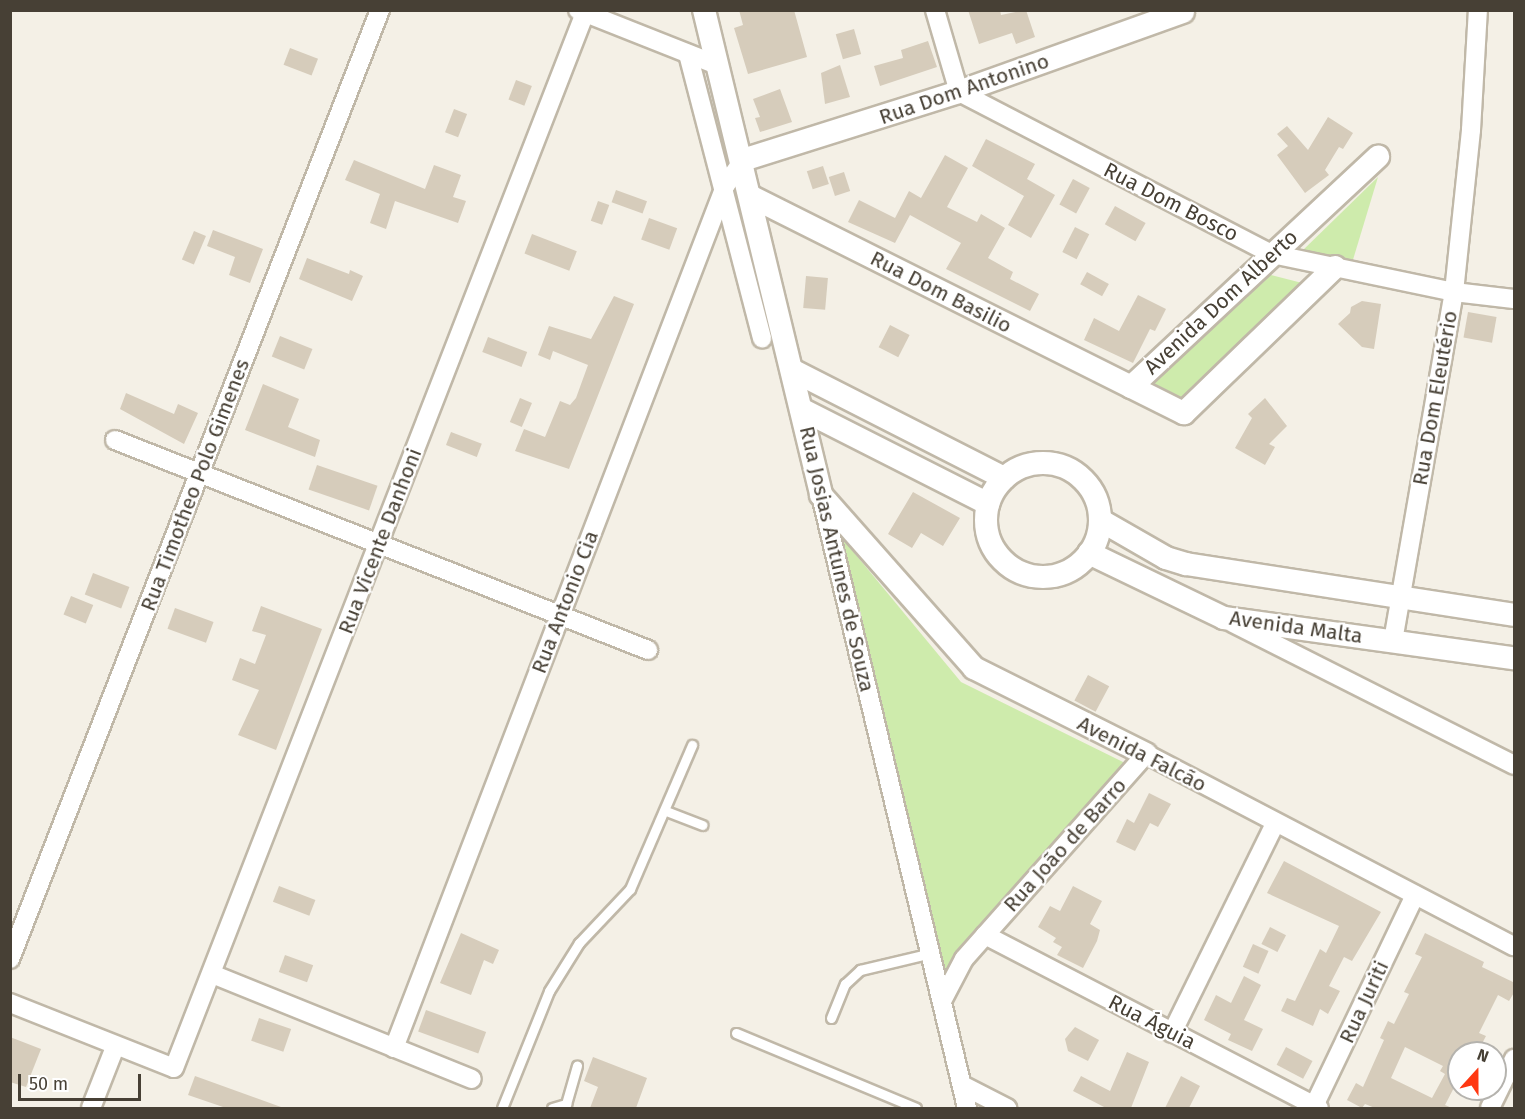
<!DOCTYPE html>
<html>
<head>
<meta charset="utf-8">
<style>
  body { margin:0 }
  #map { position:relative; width:1525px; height:1119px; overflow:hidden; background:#f4f0e6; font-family:"Fira Sans",sans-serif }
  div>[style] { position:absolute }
  .green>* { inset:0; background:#ceebac }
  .building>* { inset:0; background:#d6ccbb; transform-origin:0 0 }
  .roads { filter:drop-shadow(2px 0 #c0b8a8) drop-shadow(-2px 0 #c0b8a8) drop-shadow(0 2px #c0b8a8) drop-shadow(0 -2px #c0b8a8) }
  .service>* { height:9px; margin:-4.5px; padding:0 4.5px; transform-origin:4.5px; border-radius:4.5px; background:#fff }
  .minor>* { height:18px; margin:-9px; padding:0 9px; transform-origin:9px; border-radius:9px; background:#fff }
  .tertiary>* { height:22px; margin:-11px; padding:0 11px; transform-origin:11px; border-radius:11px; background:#fff }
  .tertiary>.ring { margin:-11px; padding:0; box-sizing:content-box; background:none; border:22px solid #fff; border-radius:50% }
  span { translate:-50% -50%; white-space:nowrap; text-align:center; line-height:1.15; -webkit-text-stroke:4.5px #fff; paint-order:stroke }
  .street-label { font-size:21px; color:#474035 }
  .frame { position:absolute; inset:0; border:12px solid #474035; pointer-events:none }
  .north { position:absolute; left:1447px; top:1041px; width:60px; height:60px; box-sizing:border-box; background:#fff; border:2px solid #b5b3ae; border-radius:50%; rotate:21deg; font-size:16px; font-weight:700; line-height:24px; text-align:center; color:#474035 }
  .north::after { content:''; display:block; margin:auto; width:21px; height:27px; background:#ff3812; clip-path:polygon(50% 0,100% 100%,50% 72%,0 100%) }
  .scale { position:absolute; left:18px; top:1074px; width:123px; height:27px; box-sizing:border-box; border:3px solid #474035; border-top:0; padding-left:8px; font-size:18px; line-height:21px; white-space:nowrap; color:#474035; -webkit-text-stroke:4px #fff; paint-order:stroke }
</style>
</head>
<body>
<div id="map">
  <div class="green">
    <div style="clip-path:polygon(1378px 177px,1352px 263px,1301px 252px)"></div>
    <div style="clip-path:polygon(1267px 274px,1310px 285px,1184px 406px,1147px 386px)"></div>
    <div style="clip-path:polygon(837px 532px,961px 682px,1123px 762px,1125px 768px,943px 979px)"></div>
  </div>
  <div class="building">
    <div style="clip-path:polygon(739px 10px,794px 10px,807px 57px,748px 74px,734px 28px,743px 25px)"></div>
    <div style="clip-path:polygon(968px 10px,1000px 10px,1001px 15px,1026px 10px,1035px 37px,1016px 44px,1012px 33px,979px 44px)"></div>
    <div style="left:854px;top:29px;width:26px;height:19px;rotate:74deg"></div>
    <div style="clip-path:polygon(928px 41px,937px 67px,880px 86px,874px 66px,903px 58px,901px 50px)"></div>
    <div style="left:290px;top:48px;width:30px;height:18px;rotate:21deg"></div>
    <div style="clip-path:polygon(840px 65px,850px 97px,825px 104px,821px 73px)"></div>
    <div style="left:516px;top:80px;width:17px;height:21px;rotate:21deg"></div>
    <div style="clip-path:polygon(780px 89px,792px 122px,760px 132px,755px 118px,760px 117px,753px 99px)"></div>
    <div style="left:454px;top:109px;width:14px;height:25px;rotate:21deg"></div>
    <div style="clip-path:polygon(1328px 117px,1353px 133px,1343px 149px,1339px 147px,1325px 170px,1329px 175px,1305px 193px,1277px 155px,1288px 146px,1277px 134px,1287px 126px,1308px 150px)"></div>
    <div style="clip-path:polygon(986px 139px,1035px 164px,1027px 179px,1055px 195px,1031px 238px,1008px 225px,1024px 196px,972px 166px)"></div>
    <div style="clip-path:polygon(945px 155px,968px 168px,947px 207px,977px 222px,981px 214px,1005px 228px,988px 258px,1013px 272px,1010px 279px,1039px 294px,1030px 311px,946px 269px,961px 243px,910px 215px,895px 243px,848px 222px,859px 200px,895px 218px,909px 191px,921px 198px)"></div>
    <div style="clip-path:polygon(354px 160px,425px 189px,434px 165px,461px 175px,453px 197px,466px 201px,458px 223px,395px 201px,386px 229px,370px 223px,380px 194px,345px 180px)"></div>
    <div style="left:823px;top:166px;width:19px;height:17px;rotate:72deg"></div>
    <div style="left:844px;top:172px;width:20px;height:16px;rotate:72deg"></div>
    <div style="left:1073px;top:179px;width:19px;height:29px;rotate:28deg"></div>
    <div style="left:616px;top:190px;width:33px;height:13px;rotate:20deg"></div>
    <div style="left:598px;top:201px;width:12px;height:21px;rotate:20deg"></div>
    <div style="left:1115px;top:206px;width:35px;height:21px;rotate:29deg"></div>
    <div style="left:649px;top:218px;width:30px;height:23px;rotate:20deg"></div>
    <div style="left:1075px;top:227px;width:16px;height:28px;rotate:27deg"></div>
    <div style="clip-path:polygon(213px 230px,263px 249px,250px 283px,229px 275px,235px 257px,207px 246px)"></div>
    <div style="left:194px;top:231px;width:13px;height:31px;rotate:23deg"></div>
    <div style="left:532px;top:234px;width:48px;height:21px;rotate:21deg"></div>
    <div style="clip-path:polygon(307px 258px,349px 274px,350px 270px,363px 276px,352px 301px,299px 279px)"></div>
    <div style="left:1087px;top:272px;width:25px;height:14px;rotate:29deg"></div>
    <div style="left:806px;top:276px;width:22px;height:32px;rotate:5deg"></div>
    <div style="clip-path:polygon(1138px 295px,1166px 309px,1155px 331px,1150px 329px,1133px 363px,1084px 340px,1094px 318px,1119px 331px)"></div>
    <div style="clip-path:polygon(614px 296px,634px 304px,569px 469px,515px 451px,524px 429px,545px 437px,560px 401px,570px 405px,576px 398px,588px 365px,553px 351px,550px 360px,538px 355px,549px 326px,591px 339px)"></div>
    <div style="clip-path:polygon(1362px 301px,1381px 304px,1374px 349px,1362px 347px,1338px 324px,1350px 313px,1351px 307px)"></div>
    <div style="left:1468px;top:312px;width:29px;height:26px;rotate:10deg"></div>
    <div style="left:890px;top:325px;width:22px;height:25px;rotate:27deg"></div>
    <div style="left:280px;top:336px;width:35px;height:22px;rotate:22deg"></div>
    <div style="left:488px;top:337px;width:42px;height:16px;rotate:21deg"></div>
    <div style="clip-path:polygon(263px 384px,299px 399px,288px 427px,320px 440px,315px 457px,245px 430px)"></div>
    <div style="clip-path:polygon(126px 393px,174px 414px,178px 404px,198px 413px,184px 444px,120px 409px)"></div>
    <div style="left:520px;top:398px;width:13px;height:26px;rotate:23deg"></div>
    <div style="clip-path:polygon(1265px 398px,1287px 426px,1269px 444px,1275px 447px,1265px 465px,1235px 448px,1252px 418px,1248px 414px)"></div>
    <div style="left:451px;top:432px;width:33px;height:14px;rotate:21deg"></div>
    <div style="left:317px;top:465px;width:64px;height:26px;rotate:19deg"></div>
    <div style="clip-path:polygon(913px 492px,960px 518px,943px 546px,921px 533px,912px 548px,888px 534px)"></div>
    <div style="left:93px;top:573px;width:39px;height:23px;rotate:21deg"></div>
    <div style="left:71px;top:596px;width:24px;height:20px;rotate:22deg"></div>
    <div style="clip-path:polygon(261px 606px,322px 629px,276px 750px,238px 735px,259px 690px,232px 680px,240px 658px,255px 664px,266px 635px,252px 631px)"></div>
    <div style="left:175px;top:608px;width:41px;height:22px;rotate:20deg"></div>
    <div style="left:1088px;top:675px;width:24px;height:29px;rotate:28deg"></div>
    <div style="clip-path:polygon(1149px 793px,1171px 804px,1158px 827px,1150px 823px,1135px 851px,1116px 842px,1127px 819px,1134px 823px)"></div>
    <div style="clip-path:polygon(1284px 861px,1381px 912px,1352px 961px,1344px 957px,1329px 986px,1340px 991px,1328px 1014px,1320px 1009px,1313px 1026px,1281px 1011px,1287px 998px,1295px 1001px,1320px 949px,1326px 953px,1339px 926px,1267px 893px)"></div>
    <div style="left:279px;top:886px;width:39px;height:17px;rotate:21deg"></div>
    <div style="clip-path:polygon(1073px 886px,1102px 901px,1090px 924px,1100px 930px,1097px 941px,1083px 968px,1057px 955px,1062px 947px,1053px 942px,1056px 938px,1038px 927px,1050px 906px,1060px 911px)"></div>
    <div style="left:1270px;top:927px;width:18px;height:19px;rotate:27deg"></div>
    <div style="clip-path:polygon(461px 933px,499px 950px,493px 964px,484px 960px,471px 995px,440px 983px)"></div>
    <div style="clip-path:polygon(evenodd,1425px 933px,1484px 962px,1482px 967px,1515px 983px,1515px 991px,1509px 1001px,1498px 995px,1479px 1033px,1486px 1036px,1477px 1053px,1459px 1053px,1459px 1078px,1445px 1105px,1452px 1108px,1375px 1108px,1365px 1104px,1362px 1108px,1347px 1100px,1356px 1083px,1363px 1087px,1384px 1040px,1380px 1038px,1388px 1021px,1394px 1024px,1409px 994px,1404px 992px,1422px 957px,1415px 954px,1425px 933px,1405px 1047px,1443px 1066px,1440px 1071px,1445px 1074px,1432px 1098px,1391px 1078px,1405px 1047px)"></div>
    <div style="left:1253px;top:944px;width:17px;height:25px;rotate:24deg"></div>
    <div style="left:285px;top:955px;width:30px;height:18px;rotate:20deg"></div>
    <div style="clip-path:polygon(1244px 976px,1261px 985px,1244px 1020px,1263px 1029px,1252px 1051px,1228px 1040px,1231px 1034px,1204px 1020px,1216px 995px,1231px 1003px)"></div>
    <div style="left:426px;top:1010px;width:64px;height:23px;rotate:20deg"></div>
    <div style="left:259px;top:1018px;width:34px;height:24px;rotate:19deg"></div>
    <div style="clip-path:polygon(1075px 1027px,1099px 1040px,1088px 1061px,1068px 1051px,1065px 1039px)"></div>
    <div style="clip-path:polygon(10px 1037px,41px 1049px,26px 1087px,10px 1082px)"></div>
    <div style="left:1286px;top:1047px;width:30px;height:20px;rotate:28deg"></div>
    <div style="clip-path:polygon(1127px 1052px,1149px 1062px,1131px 1108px,1106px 1108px,1073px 1091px,1081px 1076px,1110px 1091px)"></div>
    <div style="clip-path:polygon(593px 1057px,647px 1078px,636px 1108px,590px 1108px,598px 1087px,584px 1081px)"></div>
    <div style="clip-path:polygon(195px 1076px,281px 1107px,280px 1108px,226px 1108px,188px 1095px)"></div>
    <div style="clip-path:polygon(1181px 1076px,1200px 1086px,1189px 1108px,1165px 1108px)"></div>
  </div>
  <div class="roads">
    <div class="service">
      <div style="left:666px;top:811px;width:39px;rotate:21deg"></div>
      <div style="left:831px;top:1018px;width:37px;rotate:-68deg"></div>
      <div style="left:845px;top:984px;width:21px;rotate:-43deg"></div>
      <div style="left:860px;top:970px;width:74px;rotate:-13.3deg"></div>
      <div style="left:736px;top:1033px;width:195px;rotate:22.6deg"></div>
      <div style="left:502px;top:1108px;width:126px;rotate:-68.1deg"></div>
      <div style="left:549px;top:991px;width:57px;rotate:-58deg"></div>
      <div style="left:579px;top:943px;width:74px;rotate:-46.6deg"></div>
      <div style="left:630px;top:889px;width:157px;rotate:-66.7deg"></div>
      <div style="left:552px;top:1108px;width:15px;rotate:-16deg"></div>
      <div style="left:566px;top:1104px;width:40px;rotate:-74deg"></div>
    </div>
    <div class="minor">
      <div style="left:578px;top:10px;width:149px;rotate:21.6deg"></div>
      <div style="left:935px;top:10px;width:85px;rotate:73.7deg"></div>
      <div style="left:959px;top:92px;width:352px;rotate:27.4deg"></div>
      <div style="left:1272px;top:254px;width:186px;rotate:11.8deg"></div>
      <div style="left:1454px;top:292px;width:60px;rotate:6.7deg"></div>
      <div style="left:688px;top:54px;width:294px;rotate:75.4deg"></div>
      <div style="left:115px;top:440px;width:573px;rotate:21.5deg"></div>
      <div style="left:821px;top:495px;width:630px;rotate:76.6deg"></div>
      <div style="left:1233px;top:623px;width:315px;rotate:26.8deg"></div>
      <div style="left:1393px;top:641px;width:354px;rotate:-80.1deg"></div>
      <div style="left:1454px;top:292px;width:163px;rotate:-84deg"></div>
      <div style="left:1471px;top:130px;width:120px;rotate:-86.7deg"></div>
      <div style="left:985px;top:935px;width:376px;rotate:27.4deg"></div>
      <div style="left:10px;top:959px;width:1019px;rotate:-68.7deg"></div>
      <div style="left:212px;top:974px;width:280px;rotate:22deg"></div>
      <div style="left:943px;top:999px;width:45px;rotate:-62.3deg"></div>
      <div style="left:964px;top:959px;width:274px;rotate:-48.4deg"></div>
      <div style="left:1146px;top:754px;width:415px;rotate:27.6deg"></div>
      <div style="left:10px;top:1003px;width:176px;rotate:21.6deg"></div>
      <div style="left:174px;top:1068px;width:1132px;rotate:-68.72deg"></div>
      <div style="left:1172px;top:1033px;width:233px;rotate:-63.8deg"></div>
      <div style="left:394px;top:1048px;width:923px;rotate:-68.99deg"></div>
      <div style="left:725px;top:186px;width:32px;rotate:-55deg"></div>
      <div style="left:962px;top:1085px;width:51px;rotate:27.1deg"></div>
      <div style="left:91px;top:1108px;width:66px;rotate:-68.5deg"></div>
      <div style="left:1313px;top:1108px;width:236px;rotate:-64.4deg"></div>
      <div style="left:1490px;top:1108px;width:55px;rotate:-63.9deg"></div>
    </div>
    <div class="tertiary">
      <div style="left:704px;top:10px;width:499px;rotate:76.4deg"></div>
      <div style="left:821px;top:495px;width:231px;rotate:48.5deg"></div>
      <div style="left:974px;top:668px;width:192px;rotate:26.6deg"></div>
      <div style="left:743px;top:160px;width:226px;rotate:-17.5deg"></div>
      <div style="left:959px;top:92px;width:238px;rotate:-19.7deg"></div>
      <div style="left:752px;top:197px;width:483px;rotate:26.6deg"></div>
      <div style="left:1184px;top:413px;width:210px;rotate:-44deg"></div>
      <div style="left:792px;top:370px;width:238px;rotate:27deg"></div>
      <div style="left:1131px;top:387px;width:338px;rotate:-43deg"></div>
      <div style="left:801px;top:409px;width:210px;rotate:26.9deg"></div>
      <div class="ring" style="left:986px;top:463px;width:92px;height:92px"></div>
      <div style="left:1100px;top:520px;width:76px;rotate:29.9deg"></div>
      <div style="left:1166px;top:558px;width:21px;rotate:17deg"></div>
      <div style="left:1186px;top:564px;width:332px;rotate:8.8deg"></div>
      <div style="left:1089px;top:553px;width:150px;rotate:25.7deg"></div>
      <div style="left:1224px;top:618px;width:293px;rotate:7.9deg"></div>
    </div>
  </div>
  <div class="street-label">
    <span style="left:964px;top:89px;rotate:-19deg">Rua Dom Antonino</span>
    <span style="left:1171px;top:202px;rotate:27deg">Rua Dom Bosco</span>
    <span style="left:941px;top:292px;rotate:27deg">Rua Dom Basilio</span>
    <span style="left:1221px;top:302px;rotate:-43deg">Avenida Dom Alberto</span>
    <span style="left:1435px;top:398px;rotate:-80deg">Rua Dom Eleutério</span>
    <span style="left:195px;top:485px;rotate:-69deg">Rua Timotheo Polo Gimenes</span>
    <span style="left:380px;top:541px;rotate:-69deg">Rua Vicente Danhoni</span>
    <span style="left:837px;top:559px;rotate:77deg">Rua Josias Antunes de Souza</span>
    <span style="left:565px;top:602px;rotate:-69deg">Rua Antonio Cia</span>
    <span style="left:1296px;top:627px;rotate:8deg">Avenida Malta</span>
    <span style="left:1142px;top:754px;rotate:27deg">Avenida Falcão</span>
    <span style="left:1065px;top:845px;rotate:-48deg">Rua João de Barro</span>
    <span style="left:1364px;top:1002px;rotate:-65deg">Rua Juriti</span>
    <span style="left:1152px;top:1022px;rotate:27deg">Rua Águia</span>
  </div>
  <div class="frame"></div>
  <div class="north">N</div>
  <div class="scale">50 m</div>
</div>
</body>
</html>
